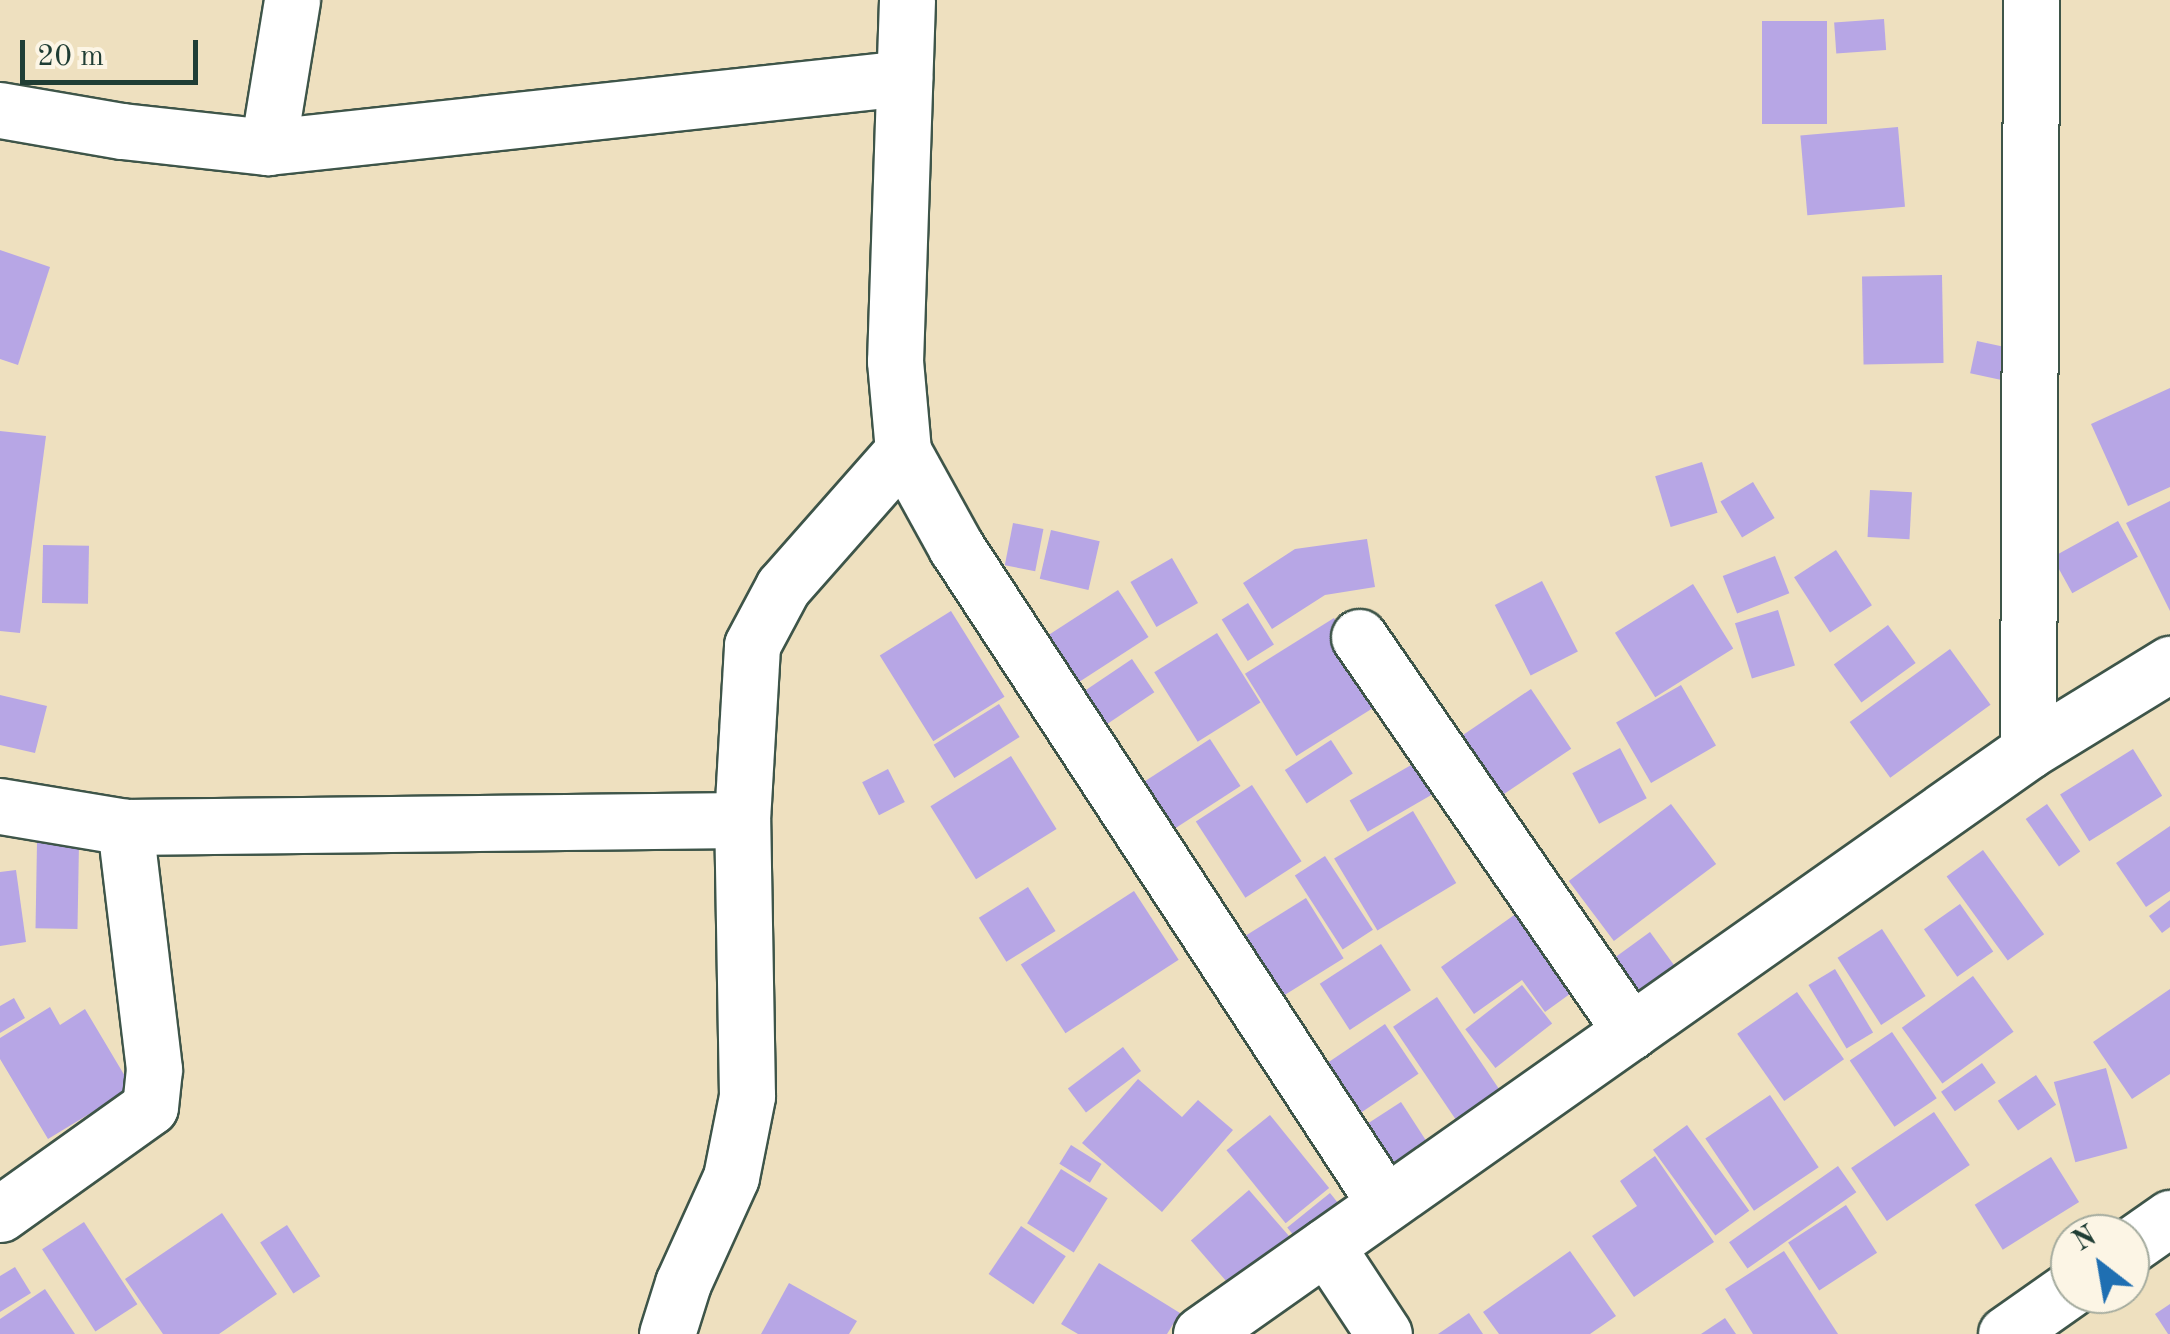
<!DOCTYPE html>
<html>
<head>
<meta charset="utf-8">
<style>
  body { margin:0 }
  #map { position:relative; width:2170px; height:1334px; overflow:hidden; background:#eee0bf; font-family:"Old Standard TT",serif }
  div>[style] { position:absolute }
  .building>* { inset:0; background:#b7a6e5; transform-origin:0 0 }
  .roads { filter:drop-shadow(2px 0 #3e5549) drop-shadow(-2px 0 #3e5549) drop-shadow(0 2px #3e5549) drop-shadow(0 -2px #3e5549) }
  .minor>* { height:55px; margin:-27.5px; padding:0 27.5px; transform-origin:27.5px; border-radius:27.5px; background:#fff }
  .tertiary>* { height:55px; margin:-27.5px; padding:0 27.5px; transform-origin:27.5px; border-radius:27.5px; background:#fff }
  span { translate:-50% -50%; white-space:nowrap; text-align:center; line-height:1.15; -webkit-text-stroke:10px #fcf5e5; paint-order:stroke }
  .north { position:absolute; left:2050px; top:1214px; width:100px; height:100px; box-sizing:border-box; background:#fcf5e5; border:2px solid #a4ab9e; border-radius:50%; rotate:329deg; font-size:28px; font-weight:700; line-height:40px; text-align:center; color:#1f3d34 }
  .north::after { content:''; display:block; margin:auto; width:35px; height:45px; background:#1f6fb2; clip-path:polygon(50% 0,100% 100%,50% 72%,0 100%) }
  .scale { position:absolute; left:20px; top:40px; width:178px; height:45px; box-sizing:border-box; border:5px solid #1f3d34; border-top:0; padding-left:12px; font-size:30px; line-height:35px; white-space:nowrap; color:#1f3d34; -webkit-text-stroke:8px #fcf5e5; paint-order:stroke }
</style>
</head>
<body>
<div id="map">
  <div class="building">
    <div style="left:1884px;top:19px;width:31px;height:50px;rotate:86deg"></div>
    <div style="left:1762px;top:21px;width:65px;height:103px"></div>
    <div style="left:1898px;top:127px;width:80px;height:98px;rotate:85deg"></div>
    <div style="clip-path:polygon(0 250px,50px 267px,18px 365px,0 359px)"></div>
    <div style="left:1942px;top:275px;width:88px;height:80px;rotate:89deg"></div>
    <div style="left:1977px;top:341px;width:38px;height:33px;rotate:12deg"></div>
    <div style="clip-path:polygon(2170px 388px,2170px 487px,2128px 506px,2091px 424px)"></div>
    <div style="clip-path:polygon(0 431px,46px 436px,20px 633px,0 631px)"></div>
    <div style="left:1702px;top:462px;width:53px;height:49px;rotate:73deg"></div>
    <div style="left:1753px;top:482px;width:42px;height:38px;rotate:59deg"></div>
    <div style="left:1870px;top:490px;width:42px;height:47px;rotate:3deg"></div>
    <div style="clip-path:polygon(2170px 501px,2170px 611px,2126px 523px)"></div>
    <div style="left:2118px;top:521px;width:41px;height:75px;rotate:61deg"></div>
    <div style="left:1013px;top:523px;width:31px;height:43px;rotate:11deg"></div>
    <div style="left:1051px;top:530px;width:50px;height:50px;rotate:13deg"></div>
    <div style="clip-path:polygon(1367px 539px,1375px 587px,1325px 595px,1272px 629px,1243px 583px,1295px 549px)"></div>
    <div style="left:43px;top:545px;width:46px;height:58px;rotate:1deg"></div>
    <div style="left:1836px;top:550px;width:66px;height:50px;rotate:57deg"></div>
    <div style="left:1775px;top:556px;width:40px;height:56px;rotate:69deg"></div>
    <div style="left:1172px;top:558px;width:52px;height:48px;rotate:60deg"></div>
    <div style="left:1542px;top:581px;width:79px;height:53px;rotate:63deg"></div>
    <div style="left:1693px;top:584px;width:76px;height:92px;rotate:58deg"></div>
    <div style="left:1118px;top:590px;width:56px;height:98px;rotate:57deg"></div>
    <div style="left:1248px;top:603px;width:49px;height:31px;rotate:58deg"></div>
    <div style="left:1778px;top:610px;width:58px;height:45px;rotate:73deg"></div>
    <div style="left:951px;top:611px;width:101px;height:84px;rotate:58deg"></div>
    <div style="left:1334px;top:618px;width:97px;height:105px;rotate:58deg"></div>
    <div style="left:1888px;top:625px;width:47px;height:67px;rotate:54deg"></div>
    <div style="left:1217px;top:633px;width:82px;height:74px;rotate:58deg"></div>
    <div style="left:1950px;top:649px;width:69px;height:124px;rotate:54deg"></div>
    <div style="left:1132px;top:659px;width:40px;height:69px;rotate:56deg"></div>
    <div style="left:1681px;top:685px;width:70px;height:75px;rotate:60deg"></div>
    <div style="left:1531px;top:689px;width:72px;height:91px;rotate:56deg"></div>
    <div style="clip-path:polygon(0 695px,47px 706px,35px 753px,0 745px)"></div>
    <div style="left:999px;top:704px;width:39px;height:77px;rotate:58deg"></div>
    <div style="left:1210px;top:739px;width:56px;height:98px;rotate:57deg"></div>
    <div style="left:1331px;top:740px;width:40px;height:55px;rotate:57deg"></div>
    <div style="left:1620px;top:748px;width:57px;height:54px;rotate:62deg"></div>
    <div style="left:2133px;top:749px;width:55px;height:86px;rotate:58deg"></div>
    <div style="left:1011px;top:756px;width:86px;height:95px;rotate:58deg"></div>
    <div style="left:1425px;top:757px;width:36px;height:87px;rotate:60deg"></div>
    <div style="left:888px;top:769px;width:37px;height:29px;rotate:63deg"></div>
    <div style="left:1252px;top:785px;width:91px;height:67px;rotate:57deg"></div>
    <div style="left:1671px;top:804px;width:75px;height:128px;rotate:53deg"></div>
    <div style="left:2047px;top:804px;width:58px;height:26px;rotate:55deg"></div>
    <div style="left:1413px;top:811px;width:84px;height:92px;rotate:59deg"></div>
    <div style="clip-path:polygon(2170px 826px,2170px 891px,2146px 907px,2116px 863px)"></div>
    <div style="left:79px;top:843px;width:86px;height:42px;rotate:91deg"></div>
    <div style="left:1983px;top:850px;width:104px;height:45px;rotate:54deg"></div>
    <div style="left:1325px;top:856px;width:88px;height:36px;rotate:57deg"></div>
    <div style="clip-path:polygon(16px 870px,26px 942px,0 946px,0 872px)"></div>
    <div style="left:1028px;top:887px;width:52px;height:58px;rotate:58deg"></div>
    <div style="left:1134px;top:891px;width:82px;height:135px;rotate:57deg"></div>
    <div style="left:1306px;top:898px;width:71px;height:79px;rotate:58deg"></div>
    <div style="clip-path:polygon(2170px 900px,2170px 927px,2162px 933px,2149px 916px)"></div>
    <div style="left:1960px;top:904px;width:58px;height:44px;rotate:55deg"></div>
    <div style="clip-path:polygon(1517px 913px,1574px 991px,1545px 1012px,1522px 980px,1474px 1014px,1441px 967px)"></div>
    <div style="left:1882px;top:929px;width:80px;height:53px;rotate:57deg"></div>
    <div style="left:1650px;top:932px;width:54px;height:48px;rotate:54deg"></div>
    <div style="left:1381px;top:944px;width:55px;height:73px;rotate:57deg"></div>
    <div style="left:1835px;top:969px;width:74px;height:31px;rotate:59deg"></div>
    <div style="left:1973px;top:976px;width:69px;height:88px;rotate:54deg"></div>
    <div style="left:1522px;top:985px;width:49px;height:72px;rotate:52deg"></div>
    <div style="clip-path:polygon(2170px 989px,2170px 1074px,2132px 1099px,2093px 1042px)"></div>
    <div style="left:1797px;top:992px;width:82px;height:73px;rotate:55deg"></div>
    <div style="left:1437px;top:997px;width:132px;height:53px;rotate:56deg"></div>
    <div style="clip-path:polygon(14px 998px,25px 1018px,0 1033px,0 1006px)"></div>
    <div style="clip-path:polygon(50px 1007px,60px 1025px,85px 1009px,132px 1088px,48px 1139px,0 1059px,0 1038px)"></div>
    <div style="left:1385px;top:1024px;width:60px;height:87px;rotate:56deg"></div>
    <div style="left:1892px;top:1032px;width:80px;height:51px;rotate:56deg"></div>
    <div style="left:1123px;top:1047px;width:30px;height:69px;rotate:53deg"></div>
    <div style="left:1982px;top:1063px;width:24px;height:50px;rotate:55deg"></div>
    <div style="left:2106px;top:1068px;width:83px;height:54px;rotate:75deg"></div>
    <div style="left:2036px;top:1075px;width:36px;height:46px;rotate:56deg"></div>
    <div style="clip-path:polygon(1138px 1079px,1182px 1117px,1198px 1100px,1233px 1130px,1162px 1212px,1082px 1143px)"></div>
    <div style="left:1770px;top:1095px;width:87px;height:78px;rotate:56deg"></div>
    <div style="left:1401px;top:1102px;width:67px;height:64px;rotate:57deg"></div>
    <div style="left:1934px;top:1112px;width:64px;height:100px;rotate:56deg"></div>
    <div style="left:1270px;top:1115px;width:94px;height:56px;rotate:51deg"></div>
    <div style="left:1687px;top:1125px;width:106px;height:42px;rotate:54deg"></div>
    <div style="left:1071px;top:1145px;width:36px;height:22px;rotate:32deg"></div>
    <div style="clip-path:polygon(1655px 1156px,1714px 1242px,1634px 1297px,1592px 1236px,1637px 1206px,1620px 1181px)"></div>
    <div style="left:2051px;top:1157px;width:53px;height:90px;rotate:58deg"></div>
    <div style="left:1838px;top:1166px;width:32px;height:133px;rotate:55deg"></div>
    <div style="left:1061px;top:1169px;width:55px;height:64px;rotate:32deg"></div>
    <div style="left:1249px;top:1190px;width:72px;height:77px;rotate:49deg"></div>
    <div style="left:1330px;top:1193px;width:33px;height:55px;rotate:51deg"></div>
    <div style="left:1846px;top:1205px;width:57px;height:69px;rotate:57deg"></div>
    <div style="clip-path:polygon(222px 1213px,277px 1294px,219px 1334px,163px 1334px,125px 1279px)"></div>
    <div style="left:84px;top:1222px;width:98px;height:50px;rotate:57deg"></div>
    <div style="left:287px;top:1225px;width:61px;height:32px;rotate:57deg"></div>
    <div style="left:1021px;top:1226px;width:54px;height:58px;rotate:34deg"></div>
    <div style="clip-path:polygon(1570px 1251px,1616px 1316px,1590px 1334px,1499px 1334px,1483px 1312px)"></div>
    <div style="clip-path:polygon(1784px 1251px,1838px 1334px,1753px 1334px,1725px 1289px)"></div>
    <div style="clip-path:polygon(1099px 1263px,1180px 1313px,1167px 1334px,1078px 1334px,1061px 1324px)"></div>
    <div style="clip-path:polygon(15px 1267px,31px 1293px,0 1312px,0 1276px)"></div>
    <div style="clip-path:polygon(789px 1283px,857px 1321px,849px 1334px,761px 1334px)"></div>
    <div style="clip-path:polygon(45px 1289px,75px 1334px,0 1334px,0 1319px)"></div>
    <div style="clip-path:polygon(2170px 1304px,2170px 1334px,2168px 1334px,2155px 1314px)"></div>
    <div style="clip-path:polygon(1469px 1313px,1483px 1334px,1438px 1334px)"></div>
    <div style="clip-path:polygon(1725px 1318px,1736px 1334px,1701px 1334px)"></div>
  </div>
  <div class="roads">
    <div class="minor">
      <div style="left:907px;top:0;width:361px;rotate:91.9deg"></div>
      <div style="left:895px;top:361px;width:90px;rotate:84.9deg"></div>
      <div style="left:903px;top:451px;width:110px;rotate:61.1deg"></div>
      <div style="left:956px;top:547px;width:784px;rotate:56.82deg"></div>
      <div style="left:0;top:110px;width:124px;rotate:9.8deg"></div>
      <div style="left:122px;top:131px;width:147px;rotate:6.3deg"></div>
      <div style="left:268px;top:147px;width:640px;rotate:-6.19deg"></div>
      <div style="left:268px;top:147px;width:149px;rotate:-80.7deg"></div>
      <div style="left:1359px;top:637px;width:479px;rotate:55.4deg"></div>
      <div style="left:2028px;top:751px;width:751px;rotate:-89.77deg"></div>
      <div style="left:0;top:806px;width:127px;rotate:9.5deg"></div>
      <div style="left:125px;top:827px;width:617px;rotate:-0.65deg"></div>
      <div style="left:0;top:1214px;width:184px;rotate:-35.5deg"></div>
      <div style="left:150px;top:1107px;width:38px;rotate:-84deg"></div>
      <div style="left:154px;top:1069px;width:244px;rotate:-96.8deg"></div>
      <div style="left:1326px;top:1246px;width:105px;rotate:56.6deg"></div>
      <div style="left:667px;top:1334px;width:53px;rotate:-72.6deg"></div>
      <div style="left:683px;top:1283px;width:116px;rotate:-65.6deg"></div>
      <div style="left:731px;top:1177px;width:83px;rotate:-78.8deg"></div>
      <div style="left:747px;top:1096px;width:276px;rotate:-91deg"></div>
      <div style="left:742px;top:820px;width:175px;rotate:-86.7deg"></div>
      <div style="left:752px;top:645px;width:66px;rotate:-61.9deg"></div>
      <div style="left:783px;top:587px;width:181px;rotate:-48.6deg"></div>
      <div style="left:1201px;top:1334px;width:1012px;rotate:-35.18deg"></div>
      <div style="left:2028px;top:751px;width:167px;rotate:-31.5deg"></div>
    </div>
    <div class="tertiary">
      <div style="left:2130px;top:1246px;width:49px;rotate:-35deg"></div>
      <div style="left:2006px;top:1334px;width:78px;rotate:-35.1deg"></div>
    </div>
  </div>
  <div class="north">N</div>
  <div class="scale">20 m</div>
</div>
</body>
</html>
